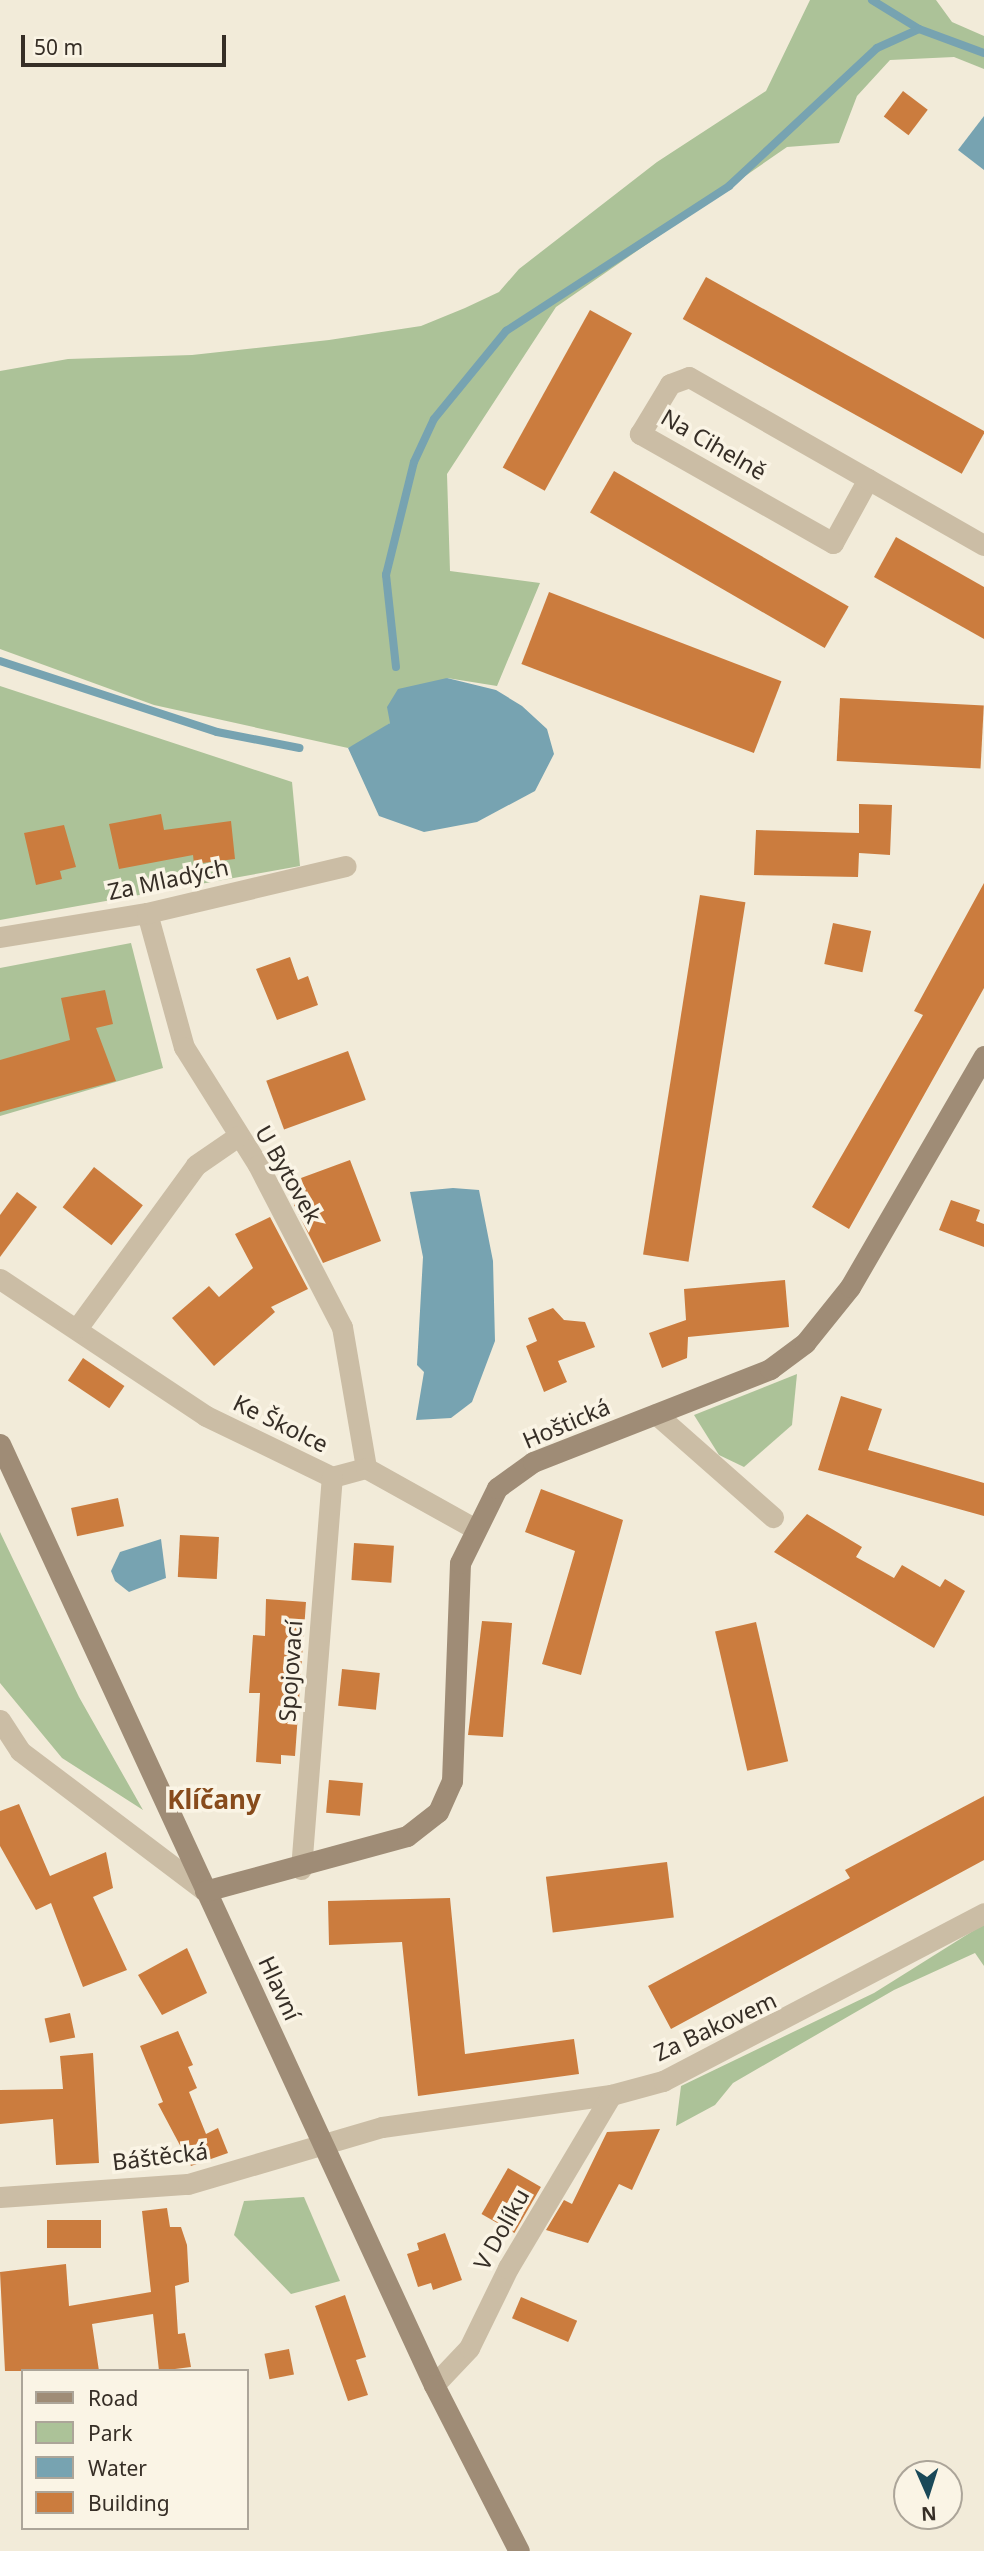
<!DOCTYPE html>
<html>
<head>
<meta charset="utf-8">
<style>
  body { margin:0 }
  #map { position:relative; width:984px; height:2551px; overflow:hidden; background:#f2ebd9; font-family:"Noto Sans",sans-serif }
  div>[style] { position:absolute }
  .green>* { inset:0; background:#acc298 }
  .water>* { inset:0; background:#77a3b1 }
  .stream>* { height:8px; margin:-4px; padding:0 4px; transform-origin:4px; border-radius:4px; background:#77a3b1 }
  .building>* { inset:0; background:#cb7c3e; transform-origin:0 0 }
  .street>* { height:21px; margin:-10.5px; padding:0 10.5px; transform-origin:10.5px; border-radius:10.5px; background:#cbbda5 }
  .secondary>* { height:21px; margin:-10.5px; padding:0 10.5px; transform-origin:10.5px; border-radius:10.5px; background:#9f8c76 }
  span { translate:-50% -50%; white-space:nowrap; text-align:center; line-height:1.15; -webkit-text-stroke:7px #faf4e5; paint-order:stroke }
  .street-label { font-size:23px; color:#362e26 }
  .quarter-label { font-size:26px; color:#884b1c; font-weight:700 }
  .legend { position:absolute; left:21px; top:2369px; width:228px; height:161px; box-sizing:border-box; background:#faf4e5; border:2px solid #aca599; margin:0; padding:9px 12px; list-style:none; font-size:21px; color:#362e26 }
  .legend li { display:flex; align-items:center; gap:14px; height:35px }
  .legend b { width:35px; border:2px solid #aca599 }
  .north { position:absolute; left:893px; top:2460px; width:70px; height:70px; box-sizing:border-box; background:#faf4e5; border:2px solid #aca599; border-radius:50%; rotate:177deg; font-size:19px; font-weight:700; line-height:28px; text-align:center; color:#362e26 }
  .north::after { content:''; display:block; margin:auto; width:24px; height:32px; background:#1a4959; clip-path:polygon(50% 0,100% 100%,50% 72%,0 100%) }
  .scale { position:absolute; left:21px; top:35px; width:205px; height:32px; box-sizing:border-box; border:4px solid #362e26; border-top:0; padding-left:9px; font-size:21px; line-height:24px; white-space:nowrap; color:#362e26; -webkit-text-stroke:5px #faf4e5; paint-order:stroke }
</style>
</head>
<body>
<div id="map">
  <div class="green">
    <div style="clip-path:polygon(810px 0,936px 0,952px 22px,984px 36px,984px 69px,954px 57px,890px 60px,857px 96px,839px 143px,787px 147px,556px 307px,447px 474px,450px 571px,540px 583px,497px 686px,447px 678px,371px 738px,348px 748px,154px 705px,0 649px,0 371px,68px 359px,192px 355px,329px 340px,421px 326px,465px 308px,499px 292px,519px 269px,657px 162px,766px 91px)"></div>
    <div style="clip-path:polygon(0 686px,292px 782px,300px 866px,0 920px)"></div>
    <div style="clip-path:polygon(131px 943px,163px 1068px,0 1116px,0 968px)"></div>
    <div style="clip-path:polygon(797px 1374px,792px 1425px,744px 1467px,719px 1455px,694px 1415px)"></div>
    <div style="clip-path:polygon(0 1532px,79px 1697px,143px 1810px,62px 1758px,0 1683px)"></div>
    <div style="clip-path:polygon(984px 1924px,984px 1966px,975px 1953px,894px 1990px,733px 2083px,715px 2105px,676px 2126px,681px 2086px,874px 1993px)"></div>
    <div style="clip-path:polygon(304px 2197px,340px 2281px,291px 2294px,234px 2235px,244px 2201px)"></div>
  </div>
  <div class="water">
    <div style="clip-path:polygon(984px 116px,984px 170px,958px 150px)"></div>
    <div style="clip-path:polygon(447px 678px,496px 690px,522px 706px,547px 729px,554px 754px,535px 791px,477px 822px,424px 832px,379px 816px,348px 748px,390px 723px,387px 707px,398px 689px)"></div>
    <div style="clip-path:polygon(453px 1188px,479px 1190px,493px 1261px,495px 1341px,472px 1402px,451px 1418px,416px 1420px,424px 1372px,417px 1365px,423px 1257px,410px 1192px)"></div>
    <div style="clip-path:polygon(161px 1539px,166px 1578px,129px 1592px,115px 1581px,111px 1571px,120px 1552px)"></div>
  </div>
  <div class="stream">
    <div style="left:872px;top:0;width:55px;rotate:31.7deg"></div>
    <div style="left:0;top:661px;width:228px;rotate:18.1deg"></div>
    <div style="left:217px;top:732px;width:84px;rotate:11deg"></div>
    <div style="left:396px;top:667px;width:93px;rotate:-96.2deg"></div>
    <div style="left:386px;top:575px;width:116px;rotate:-76.1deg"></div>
    <div style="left:414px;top:462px;width:47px;rotate:-65.1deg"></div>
    <div style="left:434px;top:419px;width:114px;rotate:-50.7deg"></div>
    <div style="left:506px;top:331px;width:266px;rotate:-33deg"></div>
    <div style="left:729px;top:186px;width:202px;rotate:-43deg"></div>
    <div style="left:877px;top:48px;width:46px;rotate:-24.3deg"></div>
    <div style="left:919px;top:29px;width:69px;rotate:20.3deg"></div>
  </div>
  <div class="building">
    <div style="left:903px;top:91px;width:31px;height:32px;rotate:37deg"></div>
    <div style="left:706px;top:277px;width:319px;height:48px;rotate:29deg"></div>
    <div style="left:590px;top:310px;width:48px;height:180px;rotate:29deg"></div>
    <div style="left:614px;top:471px;width:271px;height:48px;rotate:30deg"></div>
    <div style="clip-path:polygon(896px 537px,984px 587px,984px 639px,874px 577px)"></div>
    <div style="left:549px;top:592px;width:249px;height:77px;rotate:21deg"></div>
    <div style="left:840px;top:698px;width:144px;height:63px;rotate:3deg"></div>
    <div style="clip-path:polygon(859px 804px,892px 805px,890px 855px,859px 853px,858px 877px,754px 875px,756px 830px,859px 833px)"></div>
    <div style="clip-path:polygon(161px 814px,164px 830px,231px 821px,235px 859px,194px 864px,193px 855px,119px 869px,109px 824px)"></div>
    <div style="clip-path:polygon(64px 825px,76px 867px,60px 871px,62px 879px,36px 885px,24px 833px)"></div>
    <div style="clip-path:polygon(984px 883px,984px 988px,849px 1229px,812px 1207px,923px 1015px,914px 1011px)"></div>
    <div style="left:700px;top:895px;width:46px;height:364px;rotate:9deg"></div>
    <div style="left:833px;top:923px;width:39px;height:42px;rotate:12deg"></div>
    <div style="clip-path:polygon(290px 957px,298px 980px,308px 976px,318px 1005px,277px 1020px,256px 969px)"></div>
    <div style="clip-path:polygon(105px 990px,113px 1024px,96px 1028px,116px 1081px,0 1112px,0 1060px,70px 1040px,61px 998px)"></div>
    <div style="left:348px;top:1051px;width:52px;height:87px;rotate:70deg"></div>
    <div style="clip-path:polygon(350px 1160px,381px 1241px,323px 1263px,294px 1205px,308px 1198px,301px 1178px)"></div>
    <div style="left:94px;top:1167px;width:62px;height:51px;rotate:38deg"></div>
    <div style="clip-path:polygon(17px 1192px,37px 1207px,0 1257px,0 1215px)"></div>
    <div style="clip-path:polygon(951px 1200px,980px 1210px,976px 1221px,984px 1224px,984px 1247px,939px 1230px)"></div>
    <div style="clip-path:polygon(270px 1217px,308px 1289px,271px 1307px,275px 1312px,214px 1366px,172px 1318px,209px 1286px,219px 1297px,253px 1268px,235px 1234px)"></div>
    <div style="clip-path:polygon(785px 1280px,789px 1327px,688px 1337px,687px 1358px,662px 1368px,649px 1333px,686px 1320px,684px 1289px)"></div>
    <div style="clip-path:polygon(553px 1308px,564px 1320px,585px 1322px,595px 1347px,558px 1361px,567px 1382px,544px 1392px,526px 1346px,537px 1341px,528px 1318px)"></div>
    <div style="left:83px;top:1358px;width:50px;height:27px;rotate:34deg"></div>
    <div style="clip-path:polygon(841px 1396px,882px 1409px,868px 1450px,984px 1483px,984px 1516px,818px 1470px)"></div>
    <div style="clip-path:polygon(541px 1489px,623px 1520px,581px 1675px,542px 1664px,575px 1551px,525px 1532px)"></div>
    <div style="left:118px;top:1498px;width:29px;height:48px;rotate:78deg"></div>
    <div style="clip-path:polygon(807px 1514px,862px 1547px,856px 1557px,894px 1578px,902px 1565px,940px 1587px,945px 1579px,965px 1591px,934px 1648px,774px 1552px)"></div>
    <div style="left:180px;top:1535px;width:39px;height:42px;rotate:3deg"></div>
    <div style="left:354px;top:1543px;width:40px;height:37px;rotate:4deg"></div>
    <div style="clip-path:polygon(266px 1599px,306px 1602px,295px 1756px,281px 1755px,281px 1764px,256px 1762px,260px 1693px,249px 1693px,253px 1635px,265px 1636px)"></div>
    <div style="clip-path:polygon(482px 1621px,512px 1623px,503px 1737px,468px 1735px)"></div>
    <div style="left:756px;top:1622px;width:143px;height:42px;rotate:77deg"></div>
    <div style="left:342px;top:1669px;width:38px;height:37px;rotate:6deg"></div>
    <div style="left:329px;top:1780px;width:34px;height:33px;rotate:5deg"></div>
    <div style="clip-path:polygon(984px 1796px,984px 1860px,671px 2029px,648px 1986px,850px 1878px,845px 1870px)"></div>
    <div style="clip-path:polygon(19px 1804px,50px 1876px,106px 1852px,113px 1888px,93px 1897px,127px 1970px,83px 1987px,51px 1903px,36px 1910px,0 1846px,0 1811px)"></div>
    <div style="left:667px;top:1862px;width:56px;height:122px;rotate:83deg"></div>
    <div style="clip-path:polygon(450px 1898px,465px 2054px,574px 2039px,579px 2074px,418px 2096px,402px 1942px,329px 1945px,328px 1901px)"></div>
    <div style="clip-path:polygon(187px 1948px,207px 1993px,162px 2015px,138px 1975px)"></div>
    <div style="left:70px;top:2013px;width:25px;height:26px;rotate:78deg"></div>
    <div style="clip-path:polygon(178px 2031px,193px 2065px,188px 2067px,197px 2088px,189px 2092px,206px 2134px,218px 2128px,228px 2153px,191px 2166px,158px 2104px,163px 2102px,140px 2046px)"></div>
    <div style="clip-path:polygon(93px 2053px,99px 2163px,56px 2165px,53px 2119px,0 2124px,0 2090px,63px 2089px,60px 2056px)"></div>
    <div style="clip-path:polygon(660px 2129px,632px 2190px,619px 2184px,588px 2243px,546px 2230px,564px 2200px,572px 2204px,607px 2132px)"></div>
    <div style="left:508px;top:2168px;width:38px;height:53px;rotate:30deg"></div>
    <div style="clip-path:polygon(167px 2208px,170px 2227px,181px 2227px,187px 2245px,189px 2282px,175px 2286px,178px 2334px,185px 2333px,191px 2367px,159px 2371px,153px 2314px,92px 2324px,99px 2371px,5px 2371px,0 2272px,66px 2264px,69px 2306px,151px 2292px,142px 2211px)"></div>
    <div style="left:101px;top:2220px;width:28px;height:54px;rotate:90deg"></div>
    <div style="clip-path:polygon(445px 2233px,462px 2280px,433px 2290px,431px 2283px,418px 2287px,407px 2254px,419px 2250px,417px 2243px)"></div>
    <div style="clip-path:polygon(345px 2295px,366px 2357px,356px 2360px,368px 2395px,348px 2401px,315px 2306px)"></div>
    <div style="left:521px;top:2297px;width:61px;height:23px;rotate:23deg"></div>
    <div style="left:289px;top:2349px;width:26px;height:25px;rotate:79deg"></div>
  </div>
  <div class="street">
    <div style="left:868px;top:479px;width:73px;rotate:118.7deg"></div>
    <div style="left:833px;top:543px;width:222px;rotate:-150.5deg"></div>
    <div style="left:640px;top:434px;width:58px;rotate:-59deg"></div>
    <div style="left:670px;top:384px;width:20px;rotate:-20deg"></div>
    <div style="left:689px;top:377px;width:339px;rotate:29.7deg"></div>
    <div style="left:147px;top:913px;width:139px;rotate:74.6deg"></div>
    <div style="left:184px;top:1047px;width:139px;rotate:57.9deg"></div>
    <div style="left:258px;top:1165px;width:182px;rotate:62.6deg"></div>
    <div style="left:342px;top:1327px;width:143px;rotate:80.3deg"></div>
    <div style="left:0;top:937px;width:149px;rotate:-9.3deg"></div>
    <div style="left:147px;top:913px;width:204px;rotate:-13.3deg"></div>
    <div style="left:0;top:1279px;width:247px;rotate:33.6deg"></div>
    <div style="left:206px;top:1416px;width:140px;rotate:25.8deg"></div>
    <div style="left:332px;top:1477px;width:35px;rotate:-15deg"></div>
    <div style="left:366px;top:1468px;width:121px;rotate:29.1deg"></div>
    <div style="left:78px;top:1327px;width:200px;rotate:-53.9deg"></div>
    <div style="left:196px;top:1165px;width:51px;rotate:-34.6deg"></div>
    <div style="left:656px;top:1414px;width:156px;rotate:41.4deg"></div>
    <div style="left:0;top:1720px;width:37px;rotate:57deg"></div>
    <div style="left:20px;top:1751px;width:232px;rotate:37.1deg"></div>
    <div style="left:301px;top:1869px;width:393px;rotate:-85.5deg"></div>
    <div style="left:0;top:2197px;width:188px;rotate:-4deg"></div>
    <div style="left:188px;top:2184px;width:202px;rotate:-16.4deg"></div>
    <div style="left:382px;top:2127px;width:231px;rotate:-8deg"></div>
    <div style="left:611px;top:2095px;width:54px;rotate:-15.1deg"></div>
    <div style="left:663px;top:2081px;width:362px;rotate:-27.6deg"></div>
    <div style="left:434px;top:2385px;width:51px;rotate:-46.6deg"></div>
    <div style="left:469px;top:2348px;width:89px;rotate:-64deg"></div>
    <div style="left:508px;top:2268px;width:201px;rotate:-59.2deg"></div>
  </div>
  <div class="secondary">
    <div style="left:0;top:1444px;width:1036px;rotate:65.24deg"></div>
    <div style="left:434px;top:2385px;width:186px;rotate:62.9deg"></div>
    <div style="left:205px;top:1891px;width:209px;rotate:-15.2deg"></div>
    <div style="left:407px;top:1836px;width:39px;rotate:-38deg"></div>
    <div style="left:438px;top:1812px;width:34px;rotate:-66deg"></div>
    <div style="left:452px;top:1781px;width:218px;rotate:-87.9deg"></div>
    <div style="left:460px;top:1563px;width:84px;rotate:-63.7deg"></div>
    <div style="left:497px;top:1488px;width:44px;rotate:-35.8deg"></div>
    <div style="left:533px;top:1462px;width:255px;rotate:-21.4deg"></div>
    <div style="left:770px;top:1369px;width:44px;rotate:-36.6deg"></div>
    <div style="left:805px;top:1343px;width:72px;rotate:-51.2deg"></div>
    <div style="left:850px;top:1287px;width:267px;rotate:-59.9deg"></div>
  </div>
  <div class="street-label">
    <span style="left:714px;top:444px;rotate:30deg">Na Cihelně</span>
    <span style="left:168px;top:879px;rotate:-12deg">Za Mladých</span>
    <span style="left:289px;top:1174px;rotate:60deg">U Bytovek</span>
    <span style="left:281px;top:1423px;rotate:26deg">Ke Školce</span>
    <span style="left:566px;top:1423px;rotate:-23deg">Hoštická</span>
    <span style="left:290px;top:1671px;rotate:-86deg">Spojovací</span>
    <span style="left:280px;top:1988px;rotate:65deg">Hlavní</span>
    <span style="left:715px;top:2026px;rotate:-25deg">Za Bakovem</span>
    <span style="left:160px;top:2156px;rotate:-7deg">Báštěcká</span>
    <span style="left:501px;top:2229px;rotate:-61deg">V Dolíku</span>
  </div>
  <div class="quarter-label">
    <span style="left:214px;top:1800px">Klíčany</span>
  </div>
  <ul class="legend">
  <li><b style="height:9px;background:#9f8c76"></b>Road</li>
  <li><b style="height:19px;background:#acc298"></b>Park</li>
  <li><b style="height:19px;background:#77a3b1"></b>Water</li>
  <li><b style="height:19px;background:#cb7c3e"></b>Building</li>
  </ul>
  <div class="north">N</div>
  <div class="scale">50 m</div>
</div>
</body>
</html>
